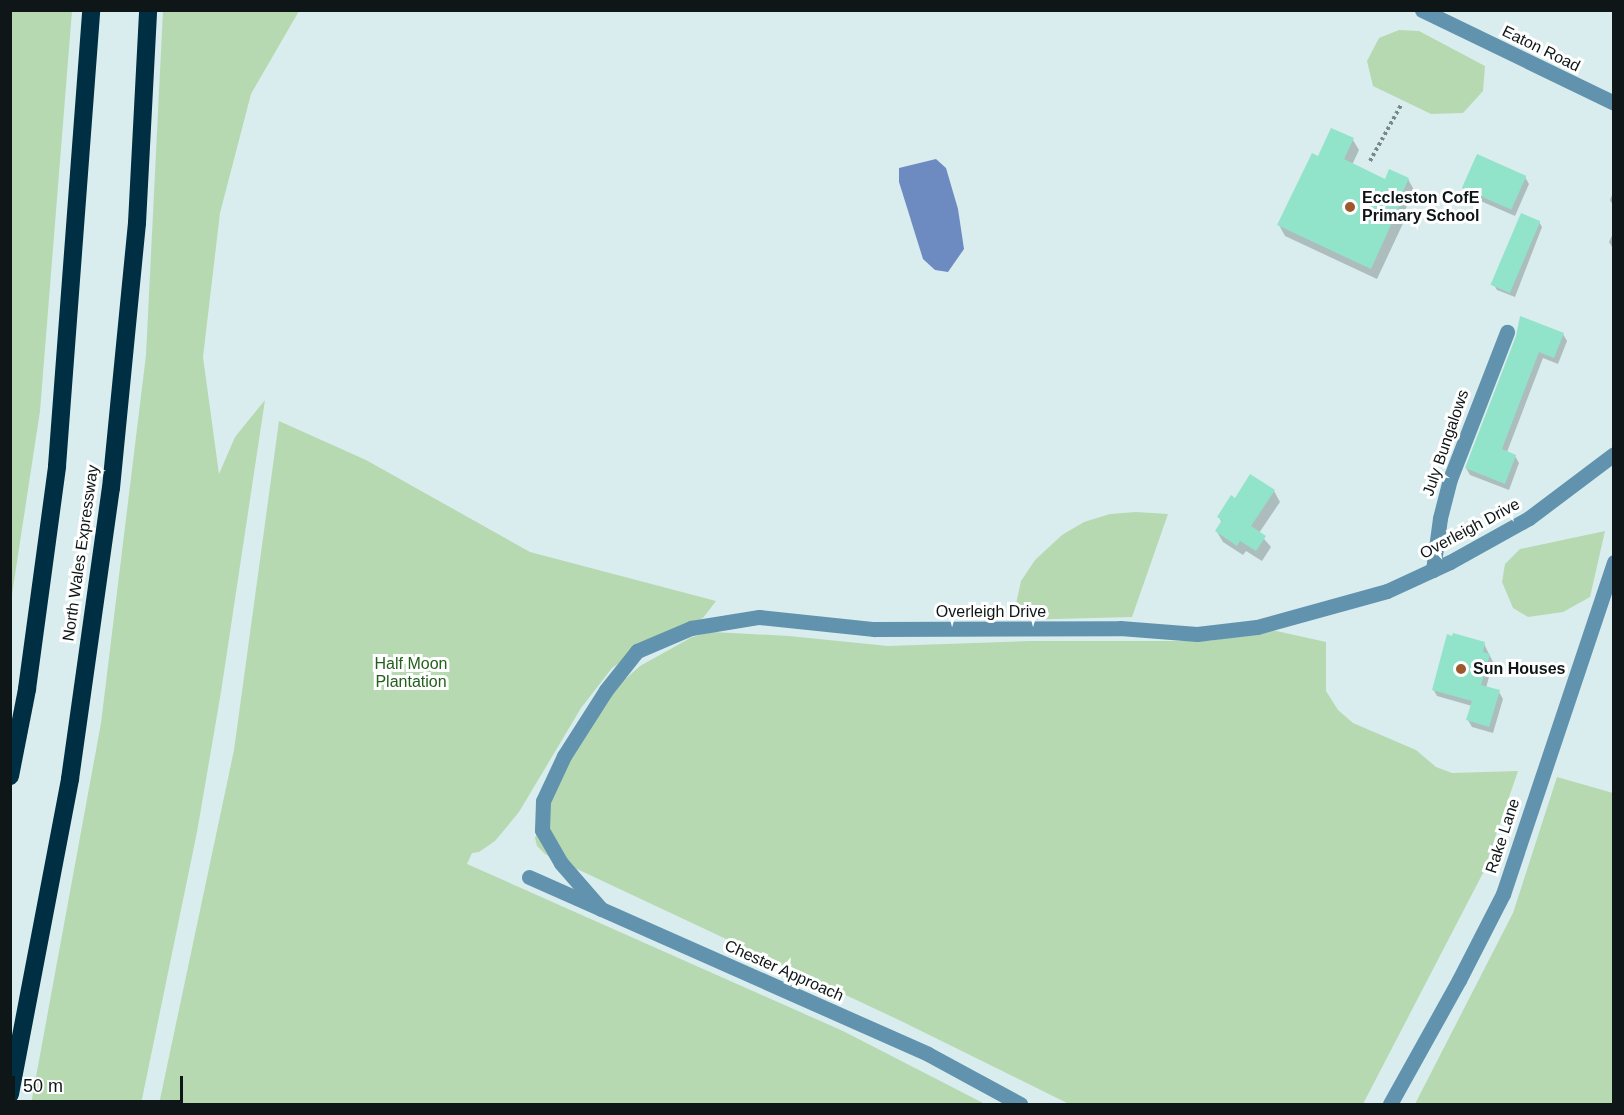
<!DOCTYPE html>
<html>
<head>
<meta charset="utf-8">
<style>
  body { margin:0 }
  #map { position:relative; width:1624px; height:1115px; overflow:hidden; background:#d9edee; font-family:Helvetica,sans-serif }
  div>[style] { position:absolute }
  .green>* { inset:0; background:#b6d9b1 }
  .water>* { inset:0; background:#6e8bc1 }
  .shadow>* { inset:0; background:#0003 }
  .building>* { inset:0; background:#91e3c9; transform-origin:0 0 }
  .path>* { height:4px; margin-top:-2px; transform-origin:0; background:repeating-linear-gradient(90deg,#7a8889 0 3px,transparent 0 6px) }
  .minor>* { height:15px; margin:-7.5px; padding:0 7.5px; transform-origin:7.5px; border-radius:7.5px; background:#6193ae }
  .highway>* { height:18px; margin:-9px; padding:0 9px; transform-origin:9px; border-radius:9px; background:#002e42 }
  .dots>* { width:16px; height:16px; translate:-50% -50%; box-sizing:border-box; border:3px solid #fff; border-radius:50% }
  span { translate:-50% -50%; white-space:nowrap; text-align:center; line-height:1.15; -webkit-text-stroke:6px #fff; paint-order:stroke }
  .street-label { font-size:16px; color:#0f1617 }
  .poi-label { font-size:16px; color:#0f1617; font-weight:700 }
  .left { translate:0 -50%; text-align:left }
  .park-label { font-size:16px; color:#23601b }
  .frame { position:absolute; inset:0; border:12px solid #0f1617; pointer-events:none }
  .scale { position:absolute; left:12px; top:1076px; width:171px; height:27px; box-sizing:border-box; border:3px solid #0f1617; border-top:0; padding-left:8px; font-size:18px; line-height:21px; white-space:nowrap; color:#0f1617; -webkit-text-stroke:4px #fff; paint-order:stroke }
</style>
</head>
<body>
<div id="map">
  <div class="green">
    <div style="clip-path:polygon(11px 10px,72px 11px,40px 411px,11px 601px)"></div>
    <div style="clip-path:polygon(163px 11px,299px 11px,251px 94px,220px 213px,203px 357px,219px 474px,235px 437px,265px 400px,221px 692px,197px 832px,141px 1104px,31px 1104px,101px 723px,146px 355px)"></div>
    <div style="clip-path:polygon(1399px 30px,1419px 31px,1485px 66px,1483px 91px,1463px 113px,1431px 114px,1373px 86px,1367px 61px,1379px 38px)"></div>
    <div style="clip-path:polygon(279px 421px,366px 460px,530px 552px,716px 601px,703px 618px,653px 639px,612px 668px,581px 708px,519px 812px,495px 841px,479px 852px,472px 853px,467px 864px,843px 1031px,985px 1104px,159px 1104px,234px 750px)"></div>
    <div style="clip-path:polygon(1136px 512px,1168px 514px,1132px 617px,1018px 620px,1016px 604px,1021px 581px,1035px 560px,1062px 535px,1084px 522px,1110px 514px)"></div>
    <div style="clip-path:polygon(1605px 531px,1590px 597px,1563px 612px,1528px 617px,1513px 608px,1502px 582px,1505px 564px,1520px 549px)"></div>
    <div style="clip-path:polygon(1272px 630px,1326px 642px,1326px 691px,1338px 710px,1353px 723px,1416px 750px,1436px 767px,1452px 773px,1518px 771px,1483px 873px,1363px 1104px,1069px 1104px,901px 1021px,545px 854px,537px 846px,535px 838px,558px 779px,613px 690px,640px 666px,692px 637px,713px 632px,789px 636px,888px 646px,1029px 641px,1209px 641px)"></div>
    <div style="clip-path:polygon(1557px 777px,1613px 793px,1613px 1104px,1415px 1104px,1513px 913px)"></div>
  </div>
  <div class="water">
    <div style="clip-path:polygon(936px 159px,946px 168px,958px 209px,964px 249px,948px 272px,935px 270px,923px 259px,899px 182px,899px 168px)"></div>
  </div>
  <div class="shadow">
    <div style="clip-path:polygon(1353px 140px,1359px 150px,1352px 165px,1385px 181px,1408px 179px,1414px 190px,1404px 213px,1406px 217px,1377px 279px,1285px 236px,1279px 225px,1319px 158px)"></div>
    <div style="clip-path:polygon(1525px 177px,1529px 184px,1515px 216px,1467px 195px,1463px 188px)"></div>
    <div style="clip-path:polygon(1614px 190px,1614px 207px,1610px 200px)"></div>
    <div style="clip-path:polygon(1539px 222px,1542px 227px,1515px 297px,1497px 290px,1494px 285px)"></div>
    <div style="clip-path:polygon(1614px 231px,1614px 250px,1609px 242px)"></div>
    <div style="clip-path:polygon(1563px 334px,1567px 341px,1558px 364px,1543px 358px,1507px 452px,1515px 456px,1519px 463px,1509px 490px,1470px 475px,1466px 468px,1518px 336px)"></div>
    <div style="clip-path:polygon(1274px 491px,1280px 502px,1259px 533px,1271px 547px,1262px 561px,1246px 551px,1243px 555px,1223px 542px,1217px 532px,1222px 523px,1219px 517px,1235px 500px)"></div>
    <div style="clip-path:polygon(1484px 644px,1493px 662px,1486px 688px,1499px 692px,1503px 699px,1493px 733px,1472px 727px,1468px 720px,1472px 706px,1437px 696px,1433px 689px)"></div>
  </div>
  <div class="building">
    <div style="clip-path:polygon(1331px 128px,1354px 138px,1344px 159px,1385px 179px,1389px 169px,1409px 178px,1398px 203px,1400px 205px,1371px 269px,1277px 225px,1312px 153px,1318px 156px)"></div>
    <div style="left:1477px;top:154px;width:54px;height:37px;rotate:24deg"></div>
    <div style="left:1521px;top:213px;width:21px;height:78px;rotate:23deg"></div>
    <div style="clip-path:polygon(1520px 316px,1564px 333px,1554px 358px,1539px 352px,1502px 449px,1516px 455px,1505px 484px,1465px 468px,1516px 336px)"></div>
    <div style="clip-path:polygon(1250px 474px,1275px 490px,1251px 526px,1266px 536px,1256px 551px,1240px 541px,1237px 546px,1215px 531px,1222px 520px,1217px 517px,1231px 495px,1235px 498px)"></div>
    <div style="clip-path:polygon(1453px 633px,1485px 642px,1483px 652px,1490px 654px,1481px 685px,1500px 690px,1489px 727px,1466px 720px,1472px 701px,1432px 690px,1447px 634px,1452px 636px)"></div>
  </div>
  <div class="path">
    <div style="left:1370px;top:161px;width:64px;rotate:-61deg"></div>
  </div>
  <div class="minor">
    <div style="left:1422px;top:10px;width:213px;rotate:25.8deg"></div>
    <div style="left:1433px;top:570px;width:52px;rotate:-82.3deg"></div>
    <div style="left:1440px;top:518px;width:40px;rotate:-75.6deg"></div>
    <div style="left:1450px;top:479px;width:158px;rotate:-68.8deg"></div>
    <div style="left:529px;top:877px;width:436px;rotate:23.9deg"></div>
    <div style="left:928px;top:1054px;width:105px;rotate:28.5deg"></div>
    <div style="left:601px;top:909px;width:61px;rotate:-131deg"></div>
    <div style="left:561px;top:863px;width:38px;rotate:-120deg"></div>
    <div style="left:542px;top:830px;width:29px;rotate:-88deg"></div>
    <div style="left:543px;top:801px;width:50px;rotate:-65deg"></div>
    <div style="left:564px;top:756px;width:78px;rotate:-57.5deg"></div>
    <div style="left:606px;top:690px;width:50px;rotate:-51.5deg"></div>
    <div style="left:637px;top:651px;width:59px;rotate:-23.1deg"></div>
    <div style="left:691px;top:628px;width:69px;rotate:-9.2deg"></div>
    <div style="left:759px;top:617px;width:116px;rotate:6deg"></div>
    <div style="left:874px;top:629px;width:246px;rotate:-0.2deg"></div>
    <div style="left:1120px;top:628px;width:77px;rotate:4.5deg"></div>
    <div style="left:1197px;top:634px;width:60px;rotate:-6.7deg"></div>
    <div style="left:1257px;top:627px;width:135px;rotate:-15.5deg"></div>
    <div style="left:1387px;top:591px;width:69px;rotate:-24.7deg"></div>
    <div style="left:1450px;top:562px;width:90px;rotate:-29.1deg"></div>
    <div style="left:1529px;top:518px;width:106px;rotate:-37deg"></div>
    <div style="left:1390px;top:1104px;width:142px;rotate:-60.9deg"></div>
    <div style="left:1459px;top:980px;width:97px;rotate:-62.9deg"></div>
    <div style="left:1503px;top:894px;width:350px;rotate:-71.5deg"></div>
  </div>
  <div class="highway">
    <div style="left:10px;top:776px;width:89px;rotate:-78.9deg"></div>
    <div style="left:27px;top:689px;width:225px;rotate:-82.3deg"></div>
    <div style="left:57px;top:466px;width:457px;rotate:-85.7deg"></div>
    <div style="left:10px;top:1094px;width:321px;rotate:-79.2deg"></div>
    <div style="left:70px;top:779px;width:294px;rotate:-82deg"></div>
    <div style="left:111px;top:488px;width:266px;rotate:-84.4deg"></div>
    <div style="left:137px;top:223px;width:213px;rotate:-87deg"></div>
  </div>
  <div class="dots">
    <div style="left:1350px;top:207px;background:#9d582d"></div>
    <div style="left:1461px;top:669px;background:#9d582d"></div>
  </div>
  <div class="street-label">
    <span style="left:1541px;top:49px;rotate:26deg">Eaton Road</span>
    <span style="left:1446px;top:443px;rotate:-71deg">July Bungalows</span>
    <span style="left:1470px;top:529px;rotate:-28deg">Overleigh Drive</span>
    <span style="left:81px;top:553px;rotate:-82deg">North Wales Expressway</span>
    <span style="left:991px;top:612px">Overleigh Drive</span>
    <span style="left:1503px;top:836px;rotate:-72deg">Rake Lane</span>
    <span style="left:784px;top:971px;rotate:24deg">Chester Approach</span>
  </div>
  <div class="poi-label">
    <span class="left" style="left:1362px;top:207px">Eccleston CofE<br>Primary School</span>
    <span class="left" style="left:1473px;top:669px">Sun Houses</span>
  </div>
  <div class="park-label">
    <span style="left:411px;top:673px">Half Moon<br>Plantation</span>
  </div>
  <div class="frame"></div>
  <div class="scale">50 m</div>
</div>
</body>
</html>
